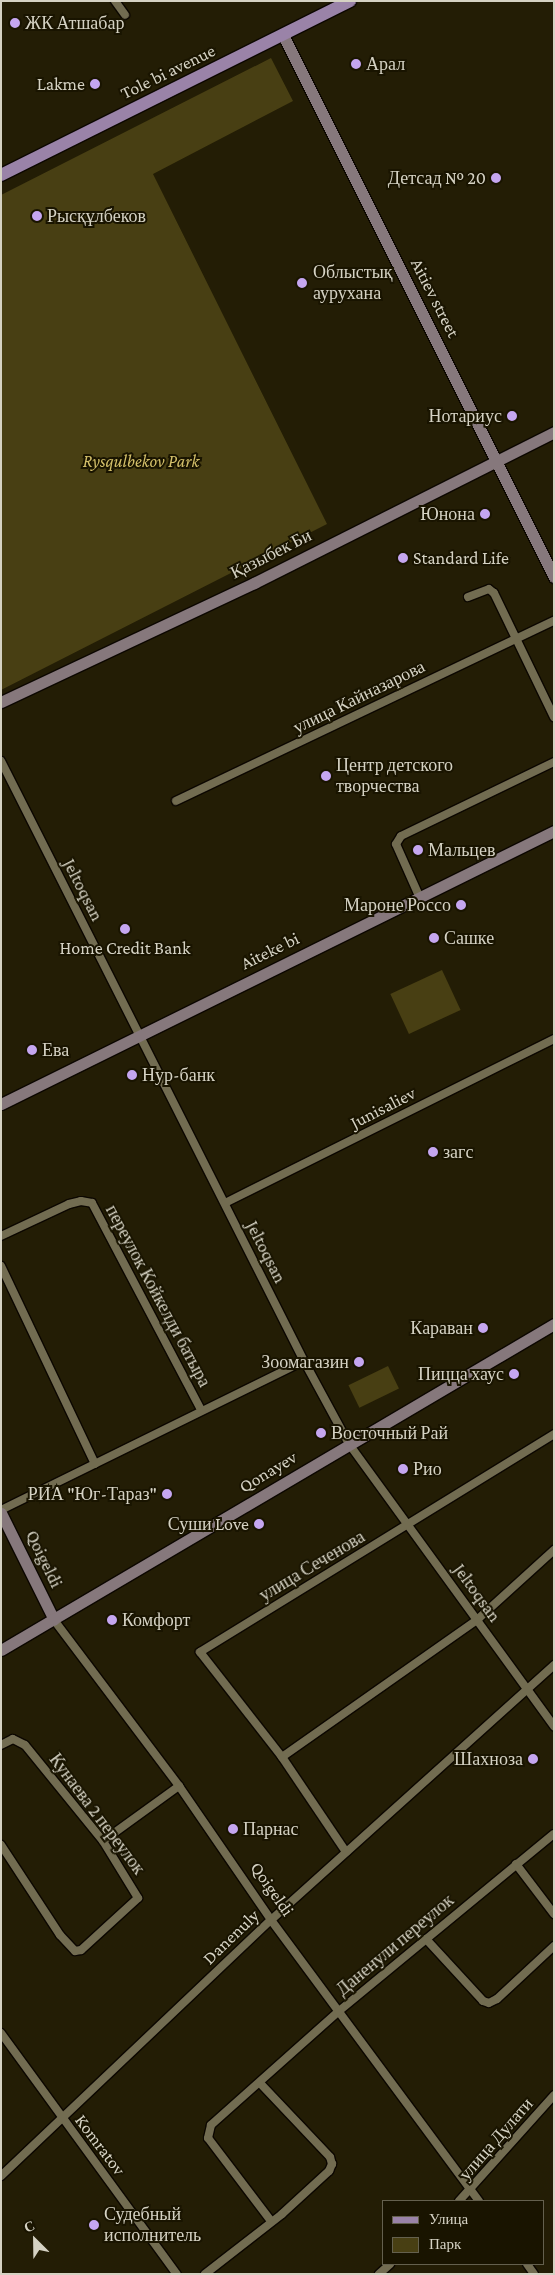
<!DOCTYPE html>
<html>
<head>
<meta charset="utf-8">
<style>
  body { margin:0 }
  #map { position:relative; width:555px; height:2275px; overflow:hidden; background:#231d05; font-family:"Crimson Pro",serif }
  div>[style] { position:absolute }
  .green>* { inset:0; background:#483f13; transform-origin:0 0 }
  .roads { filter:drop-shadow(1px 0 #0c0700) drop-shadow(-1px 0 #0c0700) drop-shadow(0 1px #0c0700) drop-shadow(0 -1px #0c0700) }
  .street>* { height:8px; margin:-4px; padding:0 4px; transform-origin:4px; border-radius:4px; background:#726c51 }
  .secondary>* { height:11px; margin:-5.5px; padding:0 5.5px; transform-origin:5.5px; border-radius:5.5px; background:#86787c }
  .primary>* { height:12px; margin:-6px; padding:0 6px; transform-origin:6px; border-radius:6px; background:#9a83a8 }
  .dots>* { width:14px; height:14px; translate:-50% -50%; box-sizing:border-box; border:2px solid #191400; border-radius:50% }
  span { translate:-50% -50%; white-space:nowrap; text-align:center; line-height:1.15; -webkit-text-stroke:4px #191400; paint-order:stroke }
  .poi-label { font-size:18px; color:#d5d2c3 }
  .left { translate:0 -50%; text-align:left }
  .right { translate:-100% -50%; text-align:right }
  .street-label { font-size:18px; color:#d5d2c3 }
  .park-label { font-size:18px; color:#d3bf69; font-style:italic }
  .frame { position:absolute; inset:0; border:2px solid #d5d2c3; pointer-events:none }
  .legend { position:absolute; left:382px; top:2200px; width:162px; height:65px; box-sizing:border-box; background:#191400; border:1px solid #64604e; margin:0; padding:6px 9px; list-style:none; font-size:15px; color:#d5d2c3 }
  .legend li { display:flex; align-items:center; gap:10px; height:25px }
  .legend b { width:25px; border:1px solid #64604e }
  .north { position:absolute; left:10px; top:2215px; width:50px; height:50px; -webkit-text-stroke:4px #191400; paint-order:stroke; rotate:337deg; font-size:14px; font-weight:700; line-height:20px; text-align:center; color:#d5d2c3 }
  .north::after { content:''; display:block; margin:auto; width:18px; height:22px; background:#d5d2c3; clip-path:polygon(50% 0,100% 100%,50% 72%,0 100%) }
</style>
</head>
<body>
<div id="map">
  <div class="green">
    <div style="clip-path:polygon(271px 58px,293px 101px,153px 174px,327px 524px,1px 690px,1px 195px)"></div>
    <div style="left:442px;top:970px;width:44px;height:57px;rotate:65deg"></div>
    <div style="left:388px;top:1366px;width:25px;height:44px;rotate:64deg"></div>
  </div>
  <div class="roads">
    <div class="street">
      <div style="left:115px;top:1px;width:17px;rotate:54deg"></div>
      <div style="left:468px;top:597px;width:22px;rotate:-21deg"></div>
      <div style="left:489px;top:589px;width:6px;rotate:39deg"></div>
      <div style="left:494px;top:593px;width:138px;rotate:64.2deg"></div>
      <div style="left:1px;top:761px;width:672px;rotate:63.21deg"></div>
      <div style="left:304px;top:1361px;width:94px;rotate:61.5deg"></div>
      <div style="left:349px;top:1444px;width:349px;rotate:54deg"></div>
      <div style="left:176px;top:801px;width:419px;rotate:-25.5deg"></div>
      <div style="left:420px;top:898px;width:59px;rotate:-114deg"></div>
      <div style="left:396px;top:844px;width:9px;rotate:-58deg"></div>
      <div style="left:401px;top:836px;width:170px;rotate:-25.8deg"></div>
      <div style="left:225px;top:1203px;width:368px;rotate:-26.5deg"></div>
      <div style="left:1px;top:1236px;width:75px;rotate:-25.2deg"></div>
      <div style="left:69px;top:1204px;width:12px;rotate:-14deg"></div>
      <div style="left:81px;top:1201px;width:11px;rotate:10deg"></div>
      <div style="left:92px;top:1203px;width:234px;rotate:62.2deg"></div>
      <div style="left:1px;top:1266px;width:219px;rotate:64.6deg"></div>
      <div style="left:1px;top:1510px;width:338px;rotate:-26.2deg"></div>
      <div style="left:54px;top:1620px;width:208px;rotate:53deg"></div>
      <div style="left:179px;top:1786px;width:163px;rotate:55.5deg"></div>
      <div style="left:271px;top:1920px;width:350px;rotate:53.5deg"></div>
      <div style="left:1px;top:1745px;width:13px;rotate:-27deg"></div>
      <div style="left:13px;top:1739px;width:13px;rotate:27deg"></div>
      <div style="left:25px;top:1745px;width:124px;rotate:50.9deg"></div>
      <div style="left:103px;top:1841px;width:67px;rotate:58.4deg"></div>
      <div style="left:138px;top:1898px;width:77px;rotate:137.6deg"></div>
      <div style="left:81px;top:1950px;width:6px;rotate:171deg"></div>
      <div style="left:75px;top:1951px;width:22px;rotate:-133deg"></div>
      <div style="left:60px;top:1935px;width:108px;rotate:-123.2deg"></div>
      <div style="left:282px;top:1757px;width:240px;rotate:-35.1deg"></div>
      <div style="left:478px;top:1619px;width:103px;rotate:-42.2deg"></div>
      <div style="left:103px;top:1841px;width:94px;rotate:-35.9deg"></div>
      <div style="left:346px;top:1852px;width:115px;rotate:-124deg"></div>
      <div style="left:282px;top:1757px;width:133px;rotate:-128deg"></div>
      <div style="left:200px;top:1652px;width:416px;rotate:-31.6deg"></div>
      <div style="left:516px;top:1864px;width:63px;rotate:52.8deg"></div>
      <div style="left:426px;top:1939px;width:84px;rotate:47.4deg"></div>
      <div style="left:483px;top:2001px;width:6px;rotate:18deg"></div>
      <div style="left:489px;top:2003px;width:9px;rotate:-27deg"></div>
      <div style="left:497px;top:1999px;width:78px;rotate:-42.9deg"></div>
      <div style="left:1px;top:2033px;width:298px;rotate:53.9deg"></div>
      <div style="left:1px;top:2176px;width:372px;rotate:-43.5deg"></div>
      <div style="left:271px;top:1920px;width:381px;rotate:-42deg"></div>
      <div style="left:459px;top:2201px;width:142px;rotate:-48.1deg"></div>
      <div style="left:271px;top:2221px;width:104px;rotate:-127.2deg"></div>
      <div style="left:208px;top:2138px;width:13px;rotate:-77deg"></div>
      <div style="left:211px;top:2125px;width:171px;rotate:-41.7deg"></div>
      <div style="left:339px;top:2011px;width:278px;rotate:-39.5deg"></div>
      <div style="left:527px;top:2264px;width:12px;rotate:55deg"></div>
      <div style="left:205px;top:2274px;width:98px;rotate:-37.9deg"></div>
      <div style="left:282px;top:2214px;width:64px;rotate:-42.5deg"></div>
      <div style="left:329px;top:2171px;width:8px;rotate:-67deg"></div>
      <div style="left:332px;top:2164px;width:7px;rotate:-106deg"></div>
      <div style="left:330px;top:2157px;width:102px;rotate:-133.4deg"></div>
      <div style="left:379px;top:2274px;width:15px;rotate:-42deg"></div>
    </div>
    <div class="secondary">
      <div style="left:283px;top:35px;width:606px;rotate:63.43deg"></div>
      <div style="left:1px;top:702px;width:280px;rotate:-25.2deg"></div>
      <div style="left:254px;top:583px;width:336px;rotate:-26.7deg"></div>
      <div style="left:1px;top:1104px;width:617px;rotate:-26.27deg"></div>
      <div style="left:1px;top:1513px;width:119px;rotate:63.6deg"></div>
      <div style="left:1px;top:1650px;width:642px;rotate:-30.52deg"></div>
    </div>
    <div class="primary">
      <div style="left:1px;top:175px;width:390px;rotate:-26.5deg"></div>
    </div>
  </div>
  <div class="dots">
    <div style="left:15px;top:23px;background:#c5a6f0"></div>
    <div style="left:356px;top:64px;background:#c5a6f0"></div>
    <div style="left:95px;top:84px;background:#c5a6f0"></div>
    <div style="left:496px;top:178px;background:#c5a6f0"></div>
    <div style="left:37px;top:216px;background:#c5a6f0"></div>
    <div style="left:302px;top:283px;background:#c5a6f0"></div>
    <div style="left:512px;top:416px;background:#c5a6f0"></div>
    <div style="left:485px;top:514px;background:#c5a6f0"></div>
    <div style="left:403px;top:558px;background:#c5a6f0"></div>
    <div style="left:326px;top:776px;background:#c5a6f0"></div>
    <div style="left:418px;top:850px;background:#c5a6f0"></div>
    <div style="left:461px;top:905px;background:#c5a6f0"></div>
    <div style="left:125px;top:929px;background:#c5a6f0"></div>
    <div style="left:434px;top:938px;background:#c5a6f0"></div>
    <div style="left:32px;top:1050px;background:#c5a6f0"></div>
    <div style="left:132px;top:1075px;background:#c5a6f0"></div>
    <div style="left:433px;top:1152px;background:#c5a6f0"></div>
    <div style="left:483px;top:1328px;background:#c5a6f0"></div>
    <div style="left:359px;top:1362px;background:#c5a6f0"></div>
    <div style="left:514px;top:1374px;background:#c5a6f0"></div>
    <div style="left:321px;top:1433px;background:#c5a6f0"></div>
    <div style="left:403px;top:1469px;background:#c5a6f0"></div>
    <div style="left:167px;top:1494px;background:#c5a6f0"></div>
    <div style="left:259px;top:1524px;background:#c5a6f0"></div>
    <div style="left:112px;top:1620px;background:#c5a6f0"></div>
    <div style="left:533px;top:1759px;background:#c5a6f0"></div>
    <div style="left:233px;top:1829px;background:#c5a6f0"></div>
    <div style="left:94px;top:2225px;background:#c5a6f0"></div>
  </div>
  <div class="poi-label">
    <span class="left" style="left:25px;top:23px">ЖК Атшабар</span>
    <span class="left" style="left:366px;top:64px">Арал</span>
    <span class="right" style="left:85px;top:84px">Lakme</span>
    <span class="right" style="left:486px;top:178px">Детсад № 20</span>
    <span class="left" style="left:47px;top:216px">Рысқұлбеков</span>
    <span class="left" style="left:313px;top:283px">Облыстық<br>аурухана</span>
    <span class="right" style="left:502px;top:416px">Нотариус</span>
    <span class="right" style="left:475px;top:514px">Юнона</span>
    <span class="left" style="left:413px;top:558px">Standard Life</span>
    <span class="left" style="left:336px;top:776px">Центр детского<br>творчества</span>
    <span class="left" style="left:428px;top:850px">Мальцев</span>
    <span class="right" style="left:451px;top:905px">Мароне Россо</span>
    <span class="left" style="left:444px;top:938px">Сашке</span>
    <span style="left:125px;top:948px">Home Credit Bank</span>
    <span class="left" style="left:42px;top:1050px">Ева</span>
    <span class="left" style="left:142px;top:1075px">Нур-банк</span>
    <span class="left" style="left:443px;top:1152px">загс</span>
    <span class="right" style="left:473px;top:1328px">Караван</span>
    <span class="right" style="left:349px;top:1362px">Зоомагазин</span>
    <span class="right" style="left:504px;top:1374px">Пицца хаус</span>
    <span class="left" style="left:331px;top:1433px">Восточный Рай</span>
    <span class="left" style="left:413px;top:1469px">Рио</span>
    <span class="right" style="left:157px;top:1494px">РИА "Юг-Тараз"</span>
    <span class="right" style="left:249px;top:1524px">Суши Love</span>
    <span class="left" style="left:122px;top:1620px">Комфорт</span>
    <span class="right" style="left:523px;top:1759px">Шахноза</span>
    <span class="left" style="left:243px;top:1829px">Парнас</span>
    <span class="left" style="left:104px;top:2225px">Судебный<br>исполнитель</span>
  </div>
  <div class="street-label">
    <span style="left:168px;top:72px;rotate:-26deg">Tole bi avenue</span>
    <span style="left:435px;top:298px;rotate:63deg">Aitiev street</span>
    <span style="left:271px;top:554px;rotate:-27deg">Қазыбек Би</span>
    <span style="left:359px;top:697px;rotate:-26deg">улица Кайназарова</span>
    <span style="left:83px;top:890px;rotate:63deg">Jeltoqsan</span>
    <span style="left:270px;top:951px;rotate:-26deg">Aiteke bi</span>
    <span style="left:383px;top:1108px;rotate:-27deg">Junisaliev</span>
    <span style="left:266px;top:1252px;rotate:63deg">Jeltoqsan</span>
    <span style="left:158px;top:1296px;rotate:62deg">переулок Койкелди батыра</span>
    <span style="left:268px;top:1472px;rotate:-31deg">Qonayev</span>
    <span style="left:44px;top:1559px;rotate:64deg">Qoigeldi</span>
    <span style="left:312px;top:1566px;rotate:-31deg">улица Сеченова</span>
    <span style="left:477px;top:1593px;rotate:54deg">Jeltoqsan</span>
    <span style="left:97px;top:1814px;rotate:53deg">Кунаева 2 переулок</span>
    <span style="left:272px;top:1889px;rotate:55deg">Qoigeldi</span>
    <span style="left:231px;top:1937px;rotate:-44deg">Danenuly</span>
    <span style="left:395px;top:1945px;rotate:-40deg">Даненули переулок</span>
    <span style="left:496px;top:2139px;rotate:-49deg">улица Дулати</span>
    <span style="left:100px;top:2145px;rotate:53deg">Komratov</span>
  </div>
  <div class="park-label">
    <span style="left:141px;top:461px">Rysqulbekov Park</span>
  </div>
  <div class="frame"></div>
  <ul class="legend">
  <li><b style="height:6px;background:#9a83a8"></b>Улица</li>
  <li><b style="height:14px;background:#483f13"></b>Парк</li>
  </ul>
  <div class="north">С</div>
</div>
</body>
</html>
